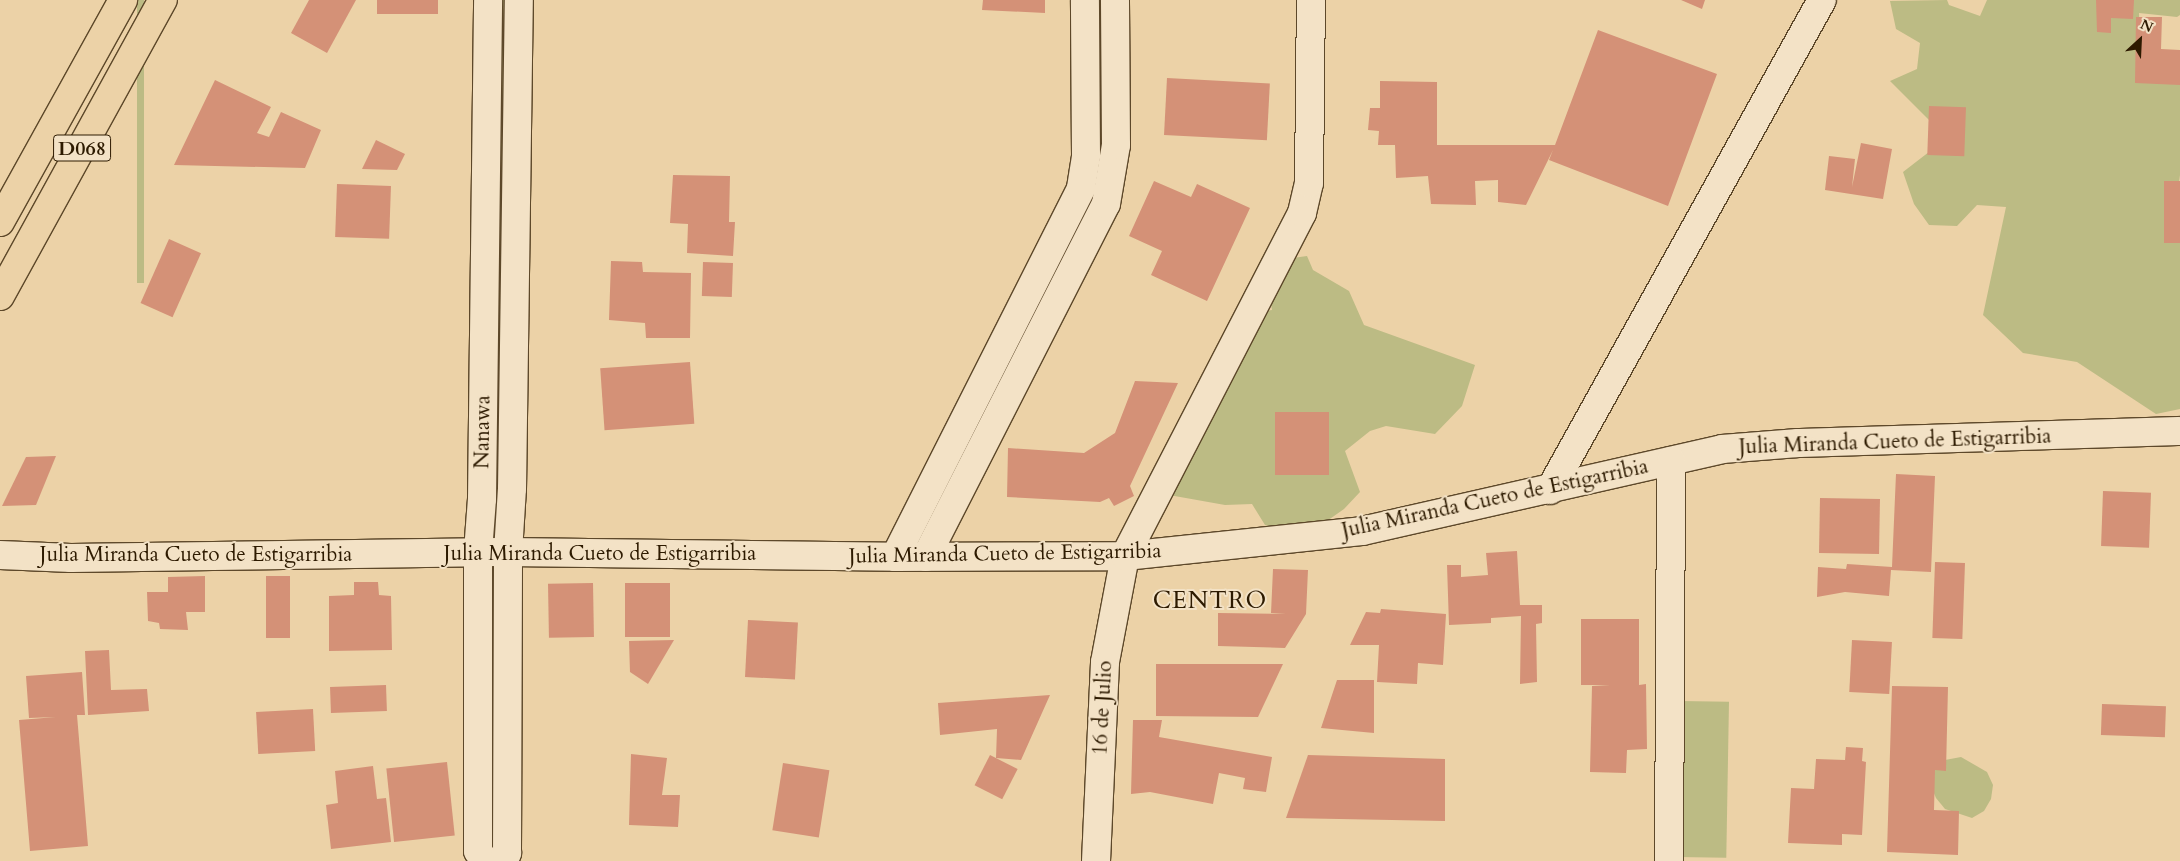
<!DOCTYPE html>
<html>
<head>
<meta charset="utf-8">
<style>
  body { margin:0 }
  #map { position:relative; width:2180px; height:861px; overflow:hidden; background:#ecd2a7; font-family:Cardo,serif }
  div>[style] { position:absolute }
  .green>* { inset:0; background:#bcbb84; transform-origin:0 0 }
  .building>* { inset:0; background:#d49177; transform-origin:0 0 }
  .roads { filter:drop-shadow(1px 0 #5d482a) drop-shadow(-1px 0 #5d482a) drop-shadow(0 1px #5d482a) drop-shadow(0 -1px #5d482a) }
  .minor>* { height:28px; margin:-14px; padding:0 14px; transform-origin:14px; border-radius:14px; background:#f3e2c6 }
  .major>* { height:28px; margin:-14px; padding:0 14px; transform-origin:14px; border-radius:14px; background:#ecd2a7 }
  span { translate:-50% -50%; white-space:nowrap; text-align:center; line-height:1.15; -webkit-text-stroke:4px #f3e2c6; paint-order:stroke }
  .shield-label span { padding:1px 4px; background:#f3e2c6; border:1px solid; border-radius:4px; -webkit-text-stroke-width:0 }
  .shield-label { font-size:20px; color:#2d1a00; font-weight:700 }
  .street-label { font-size:21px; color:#2d1a00 }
  .quarter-label { font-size:24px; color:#2d1a00; letter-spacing:1px }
  .north { position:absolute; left:2115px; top:15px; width:50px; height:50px; -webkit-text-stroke:4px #f3e2c6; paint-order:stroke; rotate:25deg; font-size:14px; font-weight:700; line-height:20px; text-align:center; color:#2d1a00 }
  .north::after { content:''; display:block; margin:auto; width:18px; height:22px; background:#2d1a00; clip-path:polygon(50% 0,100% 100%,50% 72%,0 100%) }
</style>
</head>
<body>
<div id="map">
  <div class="green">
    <div style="left:137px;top:0;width:7px;height:283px"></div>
    <div style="clip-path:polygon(500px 0,507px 0,496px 501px,495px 499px)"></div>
    <div style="clip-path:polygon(1097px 0,1104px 0,1100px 187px,944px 491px,941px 490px,1088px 204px)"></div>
    <div style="clip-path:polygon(1947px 0,1949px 5px,1980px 16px,1987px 0,2180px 0,2180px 15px,2177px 17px,2139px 13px,2141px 71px,2180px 84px,2180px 175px,2172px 234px,2180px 236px,2180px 409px,2156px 414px,2077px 362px,2023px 353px,1983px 315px,2006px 207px,1977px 205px,1957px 226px,1929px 225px,1914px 204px,1903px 172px,1947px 138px,1890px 81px,1917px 69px,1920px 43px,1896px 29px,1890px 1px)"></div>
    <div style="clip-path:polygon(1307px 256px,1313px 270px,1349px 291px,1364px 325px,1475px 365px,1462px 406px,1435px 434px,1386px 426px,1370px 431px,1345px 451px,1360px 492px,1344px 509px,1304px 537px,1265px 525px,1252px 504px,1225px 505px,1169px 495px,1202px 440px,1197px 411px,1231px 372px,1219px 342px,1242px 314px,1272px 310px,1264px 262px)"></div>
    <div style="clip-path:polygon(491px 576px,495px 854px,490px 856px)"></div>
    <div style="left:1680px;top:701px;width:49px;height:156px;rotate:1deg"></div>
    <div style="clip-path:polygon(1961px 757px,1987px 772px,1993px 785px,1991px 799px,1984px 811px,1972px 818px,1945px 809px,1936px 798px,1930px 784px,1935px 770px,1945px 760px)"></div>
  </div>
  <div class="building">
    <div style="clip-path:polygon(309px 0,356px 0,327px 53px,291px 33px)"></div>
    <div style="left:377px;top:0;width:61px;height:14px"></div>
    <div style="clip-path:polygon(983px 0,1045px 0,1045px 13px,982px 10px)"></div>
    <div style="clip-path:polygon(1681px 0,1705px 0,1702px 9px)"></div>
    <div style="clip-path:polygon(2096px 0,2134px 0,2133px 19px,2111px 18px,2111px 33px,2097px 32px)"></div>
    <div style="clip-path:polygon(2136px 17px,2162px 17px,2161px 49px,2180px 50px,2180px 85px,2135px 83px)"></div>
    <div style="clip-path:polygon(1598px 30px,1717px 74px,1668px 206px,1549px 160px,1553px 150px,1526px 205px,1498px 202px,1498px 180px,1475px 181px,1476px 205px,1431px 204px,1428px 176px,1396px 178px,1395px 145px,1378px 145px,1379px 131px,1368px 130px,1370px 108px,1380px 108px,1380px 81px,1437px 82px,1437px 145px,1555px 145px)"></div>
    <div style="left:1167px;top:78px;width:103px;height:57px;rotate:3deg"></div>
    <div style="clip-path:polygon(215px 80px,271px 107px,257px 133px,269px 137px,281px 112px,321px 130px,305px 168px,174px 165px)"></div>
    <div style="left:1929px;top:106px;width:37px;height:49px;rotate:2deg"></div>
    <div style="clip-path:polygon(376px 140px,405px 154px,397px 170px,362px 169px)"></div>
    <div style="clip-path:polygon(1861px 143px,1892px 149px,1883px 199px,1825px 190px,1829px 156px,1855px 159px,1852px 187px)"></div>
    <div style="clip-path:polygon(673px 175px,730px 176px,729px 222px,735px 222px,733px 256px,687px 253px,688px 224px,670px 223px)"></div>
    <div style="clip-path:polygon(1154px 181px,1191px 197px,1197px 184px,1250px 208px,1207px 301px,1151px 275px,1162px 251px,1129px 236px)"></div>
    <div style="left:2180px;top:181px;width:62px;height:16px;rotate:90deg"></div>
    <div style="left:337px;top:184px;width:54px;height:53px;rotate:2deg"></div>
    <div style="left:169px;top:239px;width:35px;height:70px;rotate:24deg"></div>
    <div style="clip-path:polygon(611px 261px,642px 262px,643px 272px,691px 273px,690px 338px,646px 338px,645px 323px,609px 320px)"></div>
    <div style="left:703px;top:262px;width:30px;height:34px;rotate:2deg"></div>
    <div style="left:690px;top:362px;width:62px;height:90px;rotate:86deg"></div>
    <div style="clip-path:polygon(1135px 381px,1178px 383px,1130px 486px,1134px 496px,1114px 506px,1109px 498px,1100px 502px,1007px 497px,1008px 448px,1084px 453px,1115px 433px)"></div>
    <div style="left:1275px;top:412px;width:54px;height:63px"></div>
    <div style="clip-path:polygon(56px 456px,36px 505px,2px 506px,26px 457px)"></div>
    <div style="clip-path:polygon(1896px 474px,1935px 476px,1931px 572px,1891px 570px,1889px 596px,1845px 592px,1817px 597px,1818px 567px,1846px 569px,1847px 564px,1892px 567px)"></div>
    <div style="left:2103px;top:491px;width:48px;height:55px;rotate:2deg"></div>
    <div style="left:1820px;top:498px;width:60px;height:55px;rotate:1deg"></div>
    <div style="clip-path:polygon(1517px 551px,1520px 605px,1542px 605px,1542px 623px,1536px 624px,1537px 682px,1520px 684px,1521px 616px,1491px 618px,1491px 623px,1449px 625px,1447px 565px,1461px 565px,1461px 577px,1488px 575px,1486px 553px)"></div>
    <div style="left:1935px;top:562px;width:30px;height:76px;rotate:2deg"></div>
    <div style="clip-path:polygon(1273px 569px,1308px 570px,1306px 614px,1285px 648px,1218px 646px,1218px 613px,1286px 614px,1271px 613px)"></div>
    <div style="clip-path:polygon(205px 576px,205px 612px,186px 612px,188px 630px,160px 629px,159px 623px,148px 621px,147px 592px,168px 592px,168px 577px)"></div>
    <div style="left:266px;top:576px;width:24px;height:62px"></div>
    <div style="clip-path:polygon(354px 582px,378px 582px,379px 595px,391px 596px,392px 650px,329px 651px,329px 596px,354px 595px)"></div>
    <div style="left:593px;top:583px;width:54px;height:45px;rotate:89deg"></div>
    <div style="left:625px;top:583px;width:45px;height:54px"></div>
    <div style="clip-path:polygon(1381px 609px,1446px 614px,1443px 665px,1418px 663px,1417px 684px,1377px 682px,1379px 645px,1350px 645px,1366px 612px,1380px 613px)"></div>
    <div style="clip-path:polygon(1581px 619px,1639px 619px,1639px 685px,1646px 684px,1647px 749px,1627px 750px,1626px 773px,1590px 772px,1592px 686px,1610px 685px,1581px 685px)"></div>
    <div style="left:748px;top:620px;width:50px;height:57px;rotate:3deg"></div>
    <div style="clip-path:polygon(674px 640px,648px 684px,630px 672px,629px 641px)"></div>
    <div style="left:1852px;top:640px;width:40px;height:52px;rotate:3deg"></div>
    <div style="clip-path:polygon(109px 650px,111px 690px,147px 689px,149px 711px,88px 715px,85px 651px)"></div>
    <div style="clip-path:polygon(1156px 664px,1283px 664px,1258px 717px,1156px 716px)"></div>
    <div style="clip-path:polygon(82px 672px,85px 715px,77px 715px,88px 846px,30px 851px,19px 720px,56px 717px,29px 718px,26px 676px)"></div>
    <div style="clip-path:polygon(1337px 680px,1374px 680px,1374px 733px,1321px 728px)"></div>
    <div style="left:386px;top:685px;width:26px;height:56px;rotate:88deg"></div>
    <div style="clip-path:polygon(1892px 686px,1948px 687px,1946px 771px,1935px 770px,1934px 810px,1959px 811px,1958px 855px,1887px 852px)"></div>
    <div style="clip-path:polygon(1050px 695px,1021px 760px,996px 758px,997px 729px,940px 735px,938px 703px)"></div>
    <div style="left:2102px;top:704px;width:64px;height:31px;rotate:2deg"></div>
    <div style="left:313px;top:709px;width:42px;height:57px;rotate:87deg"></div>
    <div style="clip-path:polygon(1133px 720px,1162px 720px,1159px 737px,1272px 757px,1266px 792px,1243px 789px,1245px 778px,1219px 773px,1213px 804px,1150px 792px,1131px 794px)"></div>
    <div style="clip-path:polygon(1846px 747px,1863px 748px,1862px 761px,1866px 762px,1862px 835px,1842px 834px,1842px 845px,1788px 843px,1791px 788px,1814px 789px,1816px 759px,1845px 760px)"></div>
    <div style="clip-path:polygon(631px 754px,667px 758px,662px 795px,680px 795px,678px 827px,629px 825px)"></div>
    <div style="left:990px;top:755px;width:31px;height:34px;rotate:27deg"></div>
    <div style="clip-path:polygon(1308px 755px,1445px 759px,1445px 821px,1286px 818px)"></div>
    <div style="left:447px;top:762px;width:74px;height:61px;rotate:84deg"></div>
    <div style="left:783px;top:763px;width:47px;height:68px;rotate:9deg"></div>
    <div style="clip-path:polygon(373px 766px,377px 799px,386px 798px,391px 842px,331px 849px,326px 805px,338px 803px,335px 771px)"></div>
  </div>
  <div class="roads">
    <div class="minor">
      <div style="left:1550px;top:490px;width:560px;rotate:-60.97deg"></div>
      <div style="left:0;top:555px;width:71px;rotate:2.4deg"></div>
      <div style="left:71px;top:558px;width:437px;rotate:-0.8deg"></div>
      <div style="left:508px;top:552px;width:387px;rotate:0.7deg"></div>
      <div style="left:895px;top:557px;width:230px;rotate:-0.2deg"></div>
      <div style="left:1125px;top:556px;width:238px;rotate:-6deg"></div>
      <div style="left:1362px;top:531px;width:369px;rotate:-12.8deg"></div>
      <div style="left:1722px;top:449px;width:76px;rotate:-4.5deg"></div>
      <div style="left:1798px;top:443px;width:382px;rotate:-1.8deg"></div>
      <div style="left:895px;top:557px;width:413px;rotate:-63.2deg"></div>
      <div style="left:1081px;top:188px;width:33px;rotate:-81deg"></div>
      <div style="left:1086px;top:155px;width:155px;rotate:-90.4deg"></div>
      <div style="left:926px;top:557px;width:396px;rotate:-63deg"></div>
      <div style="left:1106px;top:204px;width:60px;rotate:-80.4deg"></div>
      <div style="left:1116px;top:145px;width:145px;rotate:-90.4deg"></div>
      <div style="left:485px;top:861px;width:12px;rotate:-125deg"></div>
      <div style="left:478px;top:851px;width:299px;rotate:-90deg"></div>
      <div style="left:478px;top:552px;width:53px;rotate:-85.7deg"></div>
      <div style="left:482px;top:499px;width:499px;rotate:-89.3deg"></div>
      <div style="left:504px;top:861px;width:9px;rotate:-69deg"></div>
      <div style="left:507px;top:853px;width:301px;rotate:-89.8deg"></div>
      <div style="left:508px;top:552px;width:63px;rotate:-86.4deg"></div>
      <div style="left:512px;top:489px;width:489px;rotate:-89.2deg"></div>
      <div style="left:1096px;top:861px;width:199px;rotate:-87.4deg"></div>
      <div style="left:1105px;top:662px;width:108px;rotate:-79.3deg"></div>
      <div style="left:1125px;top:556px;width:386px;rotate:-62.7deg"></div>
      <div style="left:1302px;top:213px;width:31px;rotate:-77deg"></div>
      <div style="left:1309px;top:183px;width:183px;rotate:-89.4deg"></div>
      <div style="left:1669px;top:861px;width:400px;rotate:-89.7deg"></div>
    </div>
    <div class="major">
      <div style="left:0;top:222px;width:254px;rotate:-61deg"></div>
      <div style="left:0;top:296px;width:338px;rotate:-61.2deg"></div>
    </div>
  </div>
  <div class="shield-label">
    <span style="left:82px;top:148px">D068</span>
  </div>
  <div class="street-label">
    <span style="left:483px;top:432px;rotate:-89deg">Nanawa</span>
    <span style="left:1895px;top:442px;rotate:-2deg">Julia Miranda Cueto de Estigarribia</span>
    <span style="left:1495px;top:499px;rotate:-12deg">Julia Miranda Cueto de Estigarribia</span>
    <span style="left:600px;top:554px">Julia Miranda Cueto de Estigarribia</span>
    <span style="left:1005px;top:554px;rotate:-1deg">Julia Miranda Cueto de Estigarribia</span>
    <span style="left:196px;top:555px">Julia Miranda Cueto de Estigarribia</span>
    <span style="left:1103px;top:708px;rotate:-87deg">16 de Julio</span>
  </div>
  <div class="quarter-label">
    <span style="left:1210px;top:601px">CENTRO</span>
  </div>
  <div class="north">N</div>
</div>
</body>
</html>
